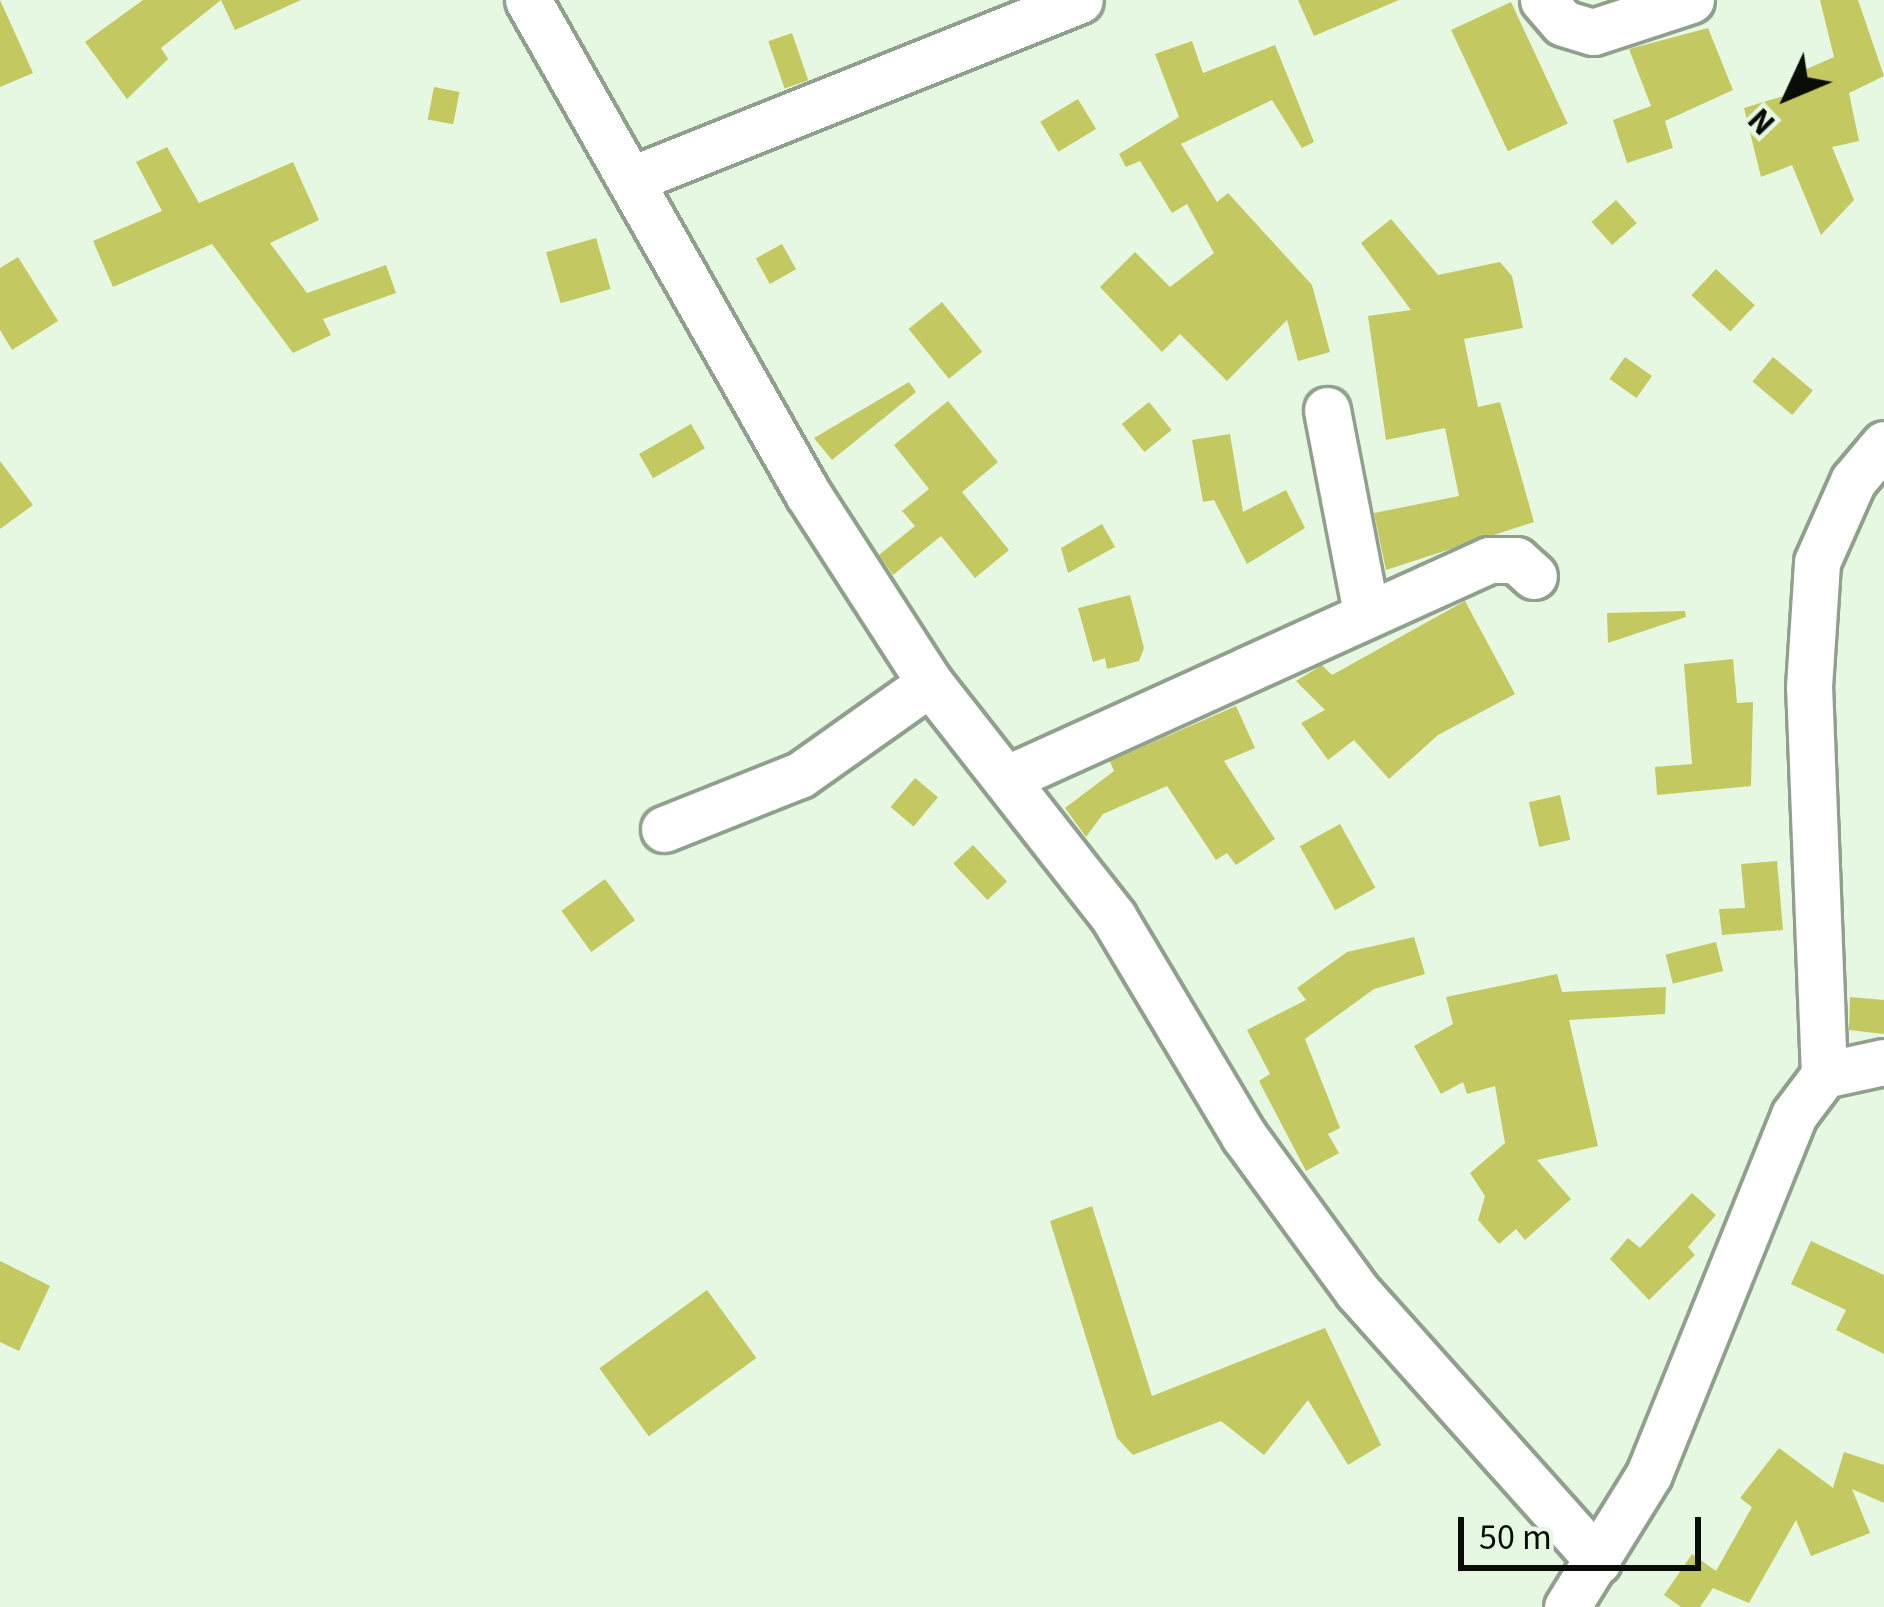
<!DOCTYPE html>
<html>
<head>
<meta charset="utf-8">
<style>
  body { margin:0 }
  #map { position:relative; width:1884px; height:1607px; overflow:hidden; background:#e6f8e2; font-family:"Source Sans 3",sans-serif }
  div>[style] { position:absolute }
  .building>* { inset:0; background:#c3c960; transform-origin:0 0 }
  .roads { filter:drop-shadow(3px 0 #90a08d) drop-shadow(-3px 0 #90a08d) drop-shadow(0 3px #90a08d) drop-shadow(0 -3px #90a08d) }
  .minor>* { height:45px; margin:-22.5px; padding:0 22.5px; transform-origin:22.5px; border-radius:22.5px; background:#fff }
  span { translate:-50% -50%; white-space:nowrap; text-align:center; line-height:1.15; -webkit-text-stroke:9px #e6f8e2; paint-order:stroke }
  .north { position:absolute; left:1728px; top:36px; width:120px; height:120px; -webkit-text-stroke:9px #e6f8e2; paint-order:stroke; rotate:226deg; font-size:33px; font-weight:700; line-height:48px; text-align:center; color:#080e07 }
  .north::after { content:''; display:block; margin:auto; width:42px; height:54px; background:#080e07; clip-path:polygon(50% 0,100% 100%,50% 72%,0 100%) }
  .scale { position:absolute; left:1458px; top:1517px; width:243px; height:54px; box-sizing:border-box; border:6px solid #080e07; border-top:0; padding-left:15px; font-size:36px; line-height:42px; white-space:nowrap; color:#080e07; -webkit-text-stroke:9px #e6f8e2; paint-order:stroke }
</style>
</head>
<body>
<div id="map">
  <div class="building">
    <div style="clip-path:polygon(0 0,33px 73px,0 87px)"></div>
    <div style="clip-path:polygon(143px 0,221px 0,161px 48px,168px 59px,127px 99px,85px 42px)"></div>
    <div style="clip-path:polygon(221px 0,301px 0,235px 30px)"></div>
    <div style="clip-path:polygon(1298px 0,1399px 0,1314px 36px)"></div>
    <div style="clip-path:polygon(1820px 0,1858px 0,1884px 76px,1849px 93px,1859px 141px,1832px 147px,1854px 200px,1821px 235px,1792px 165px,1761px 177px,1744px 108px,1800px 91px,1793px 75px,1834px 57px)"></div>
    <div style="left:1511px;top:2px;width:134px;height:66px;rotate:65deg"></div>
    <div style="clip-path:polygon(1708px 28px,1733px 90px,1665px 121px,1673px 148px,1627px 163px,1613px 120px,1651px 106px,1629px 49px)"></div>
    <div style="left:792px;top:33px;width:50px;height:25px;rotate:71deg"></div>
    <div style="clip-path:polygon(1192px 41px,1203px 73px,1275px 45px,1314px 142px,1302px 148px,1272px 100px,1181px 144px,1217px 202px,1228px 193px,1312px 285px,1330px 352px,1298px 361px,1287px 320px,1227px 381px,1180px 334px,1162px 352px,1100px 287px,1135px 252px,1170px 287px,1214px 253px,1187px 204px,1172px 213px,1140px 161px,1126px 167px,1119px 154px,1179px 117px,1155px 54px)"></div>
    <div style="left:434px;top:87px;width:26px;height:33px;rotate:11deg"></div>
    <div style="left:1078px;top:99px;width:35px;height:44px;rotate:59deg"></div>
    <div style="clip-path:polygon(167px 147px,199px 203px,293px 162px,319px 220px,270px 243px,307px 293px,386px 265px,396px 293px,323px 319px,331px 335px,293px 353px,212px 244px,113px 287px,93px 241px,162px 211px,136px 162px)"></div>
    <div style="left:1616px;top:200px;width:31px;height:33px;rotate:48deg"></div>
    <div style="clip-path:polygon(1391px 219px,1438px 275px,1500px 262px,1512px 276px,1523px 328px,1464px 339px,1478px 407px,1500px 402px,1534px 522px,1386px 570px,1374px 513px,1459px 496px,1445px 428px,1386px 440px,1368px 316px,1411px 310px,1361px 243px)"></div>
    <div style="left:596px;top:238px;width:53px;height:52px;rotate:74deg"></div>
    <div style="left:782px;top:244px;width:29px;height:30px;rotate:61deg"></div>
    <div style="clip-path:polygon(18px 257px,58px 321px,12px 350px,0 330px,0 268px)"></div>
    <div style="left:1716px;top:269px;width:53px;height:36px;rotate:43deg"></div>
    <div style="left:942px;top:302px;width:64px;height:43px;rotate:51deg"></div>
    <div style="left:1625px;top:357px;width:33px;height:27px;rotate:35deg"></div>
    <div style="left:1773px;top:357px;width:52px;height:32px;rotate:40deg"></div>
    <div style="clip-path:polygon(909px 382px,916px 392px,832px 460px,814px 438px)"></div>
    <div style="clip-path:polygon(948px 401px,998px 462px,962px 492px,1009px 550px,975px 578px,941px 536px,893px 575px,879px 555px,915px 526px,902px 511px,929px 489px,894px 445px)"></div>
    <div style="left:1149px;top:402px;width:36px;height:35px;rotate:51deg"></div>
    <div style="left:691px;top:424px;width:28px;height:60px;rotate:60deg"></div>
    <div style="clip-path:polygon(1230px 434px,1243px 512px,1286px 490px,1305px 528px,1247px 564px,1214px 500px,1203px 502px,1192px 440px)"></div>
    <div style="clip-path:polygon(0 461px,33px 505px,0 529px)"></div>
    <div style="clip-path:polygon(1102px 524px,1115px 547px,1068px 573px,1061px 548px)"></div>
    <div style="clip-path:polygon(1130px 595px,1144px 648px,1139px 661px,1107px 669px,1105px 658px,1093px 662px,1078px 608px)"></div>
    <div style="clip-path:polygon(1465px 601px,1515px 694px,1438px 735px,1389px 779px,1354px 740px,1328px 760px,1301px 723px,1325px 710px,1296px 681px,1322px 665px,1332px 675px)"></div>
    <div style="clip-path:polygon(1685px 611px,1686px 617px,1608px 643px,1607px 613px)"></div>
    <div style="clip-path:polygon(1733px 659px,1737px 703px,1753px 702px,1751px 786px,1657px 795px,1655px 767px,1692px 764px,1684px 664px)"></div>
    <div style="clip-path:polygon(1236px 706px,1255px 748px,1224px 761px,1275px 839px,1236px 865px,1227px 853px,1216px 860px,1167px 786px,1103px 814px,1086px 837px,1065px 808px,1114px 771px,1110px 761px)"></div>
    <div style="left:915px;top:778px;width:30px;height:38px;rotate:40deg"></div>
    <div style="left:1560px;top:795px;width:46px;height:32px;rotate:77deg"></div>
    <div style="left:1340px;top:824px;width:73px;height:46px;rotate:61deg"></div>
    <div style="left:973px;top:845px;width:50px;height:27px;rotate:47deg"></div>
    <div style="clip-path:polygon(1777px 861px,1783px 930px,1722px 935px,1719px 909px,1745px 908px,1741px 864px)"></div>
    <div style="left:605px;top:879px;width:51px;height:54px;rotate:54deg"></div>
    <div style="clip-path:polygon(1414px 937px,1425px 974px,1374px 989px,1305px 1039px,1340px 1128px,1328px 1134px,1339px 1153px,1306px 1171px,1259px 1081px,1270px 1074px,1247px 1030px,1306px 1000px,1297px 988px,1347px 952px)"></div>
    <div style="left:1716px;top:942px;width:30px;height:52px;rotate:76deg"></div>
    <div style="clip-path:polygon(1557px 974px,1562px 992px,1666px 987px,1665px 1014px,1569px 1020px,1598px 1146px,1537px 1160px,1571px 1199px,1525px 1240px,1516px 1229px,1499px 1244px,1478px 1220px,1485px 1196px,1470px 1173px,1505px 1143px,1495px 1086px,1467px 1094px,1463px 1082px,1441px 1094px,1414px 1046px,1453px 1024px,1446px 997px)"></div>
    <div style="clip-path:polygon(1850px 997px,1884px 1000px,1884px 1034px,1849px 1030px)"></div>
    <div style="clip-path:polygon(1692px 1193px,1716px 1215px,1688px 1247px,1695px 1255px,1649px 1300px,1610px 1259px,1628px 1238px,1640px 1248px)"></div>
    <div style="clip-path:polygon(1092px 1206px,1152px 1396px,1325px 1328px,1381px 1445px,1348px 1465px,1308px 1400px,1264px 1455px,1221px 1421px,1133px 1455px,1117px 1438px,1050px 1221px)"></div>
    <div style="clip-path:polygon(1811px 1241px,1884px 1275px,1884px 1354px,1836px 1330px,1846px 1310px,1791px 1284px)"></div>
    <div style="clip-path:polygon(0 1261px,50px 1286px,19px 1351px,0 1342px)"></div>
    <div style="left:707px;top:1290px;width:84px;height:133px;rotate:54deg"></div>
    <div style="clip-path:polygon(1779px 1448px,1833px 1488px,1844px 1452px,1884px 1465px,1884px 1503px,1852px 1489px,1870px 1533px,1811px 1556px,1796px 1520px,1749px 1603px,1713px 1588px,1700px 1607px,1681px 1607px,1664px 1595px,1692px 1554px,1716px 1571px,1752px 1507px,1740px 1498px)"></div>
  </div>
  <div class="roads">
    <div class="minor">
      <div style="left:528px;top:0;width:568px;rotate:60.46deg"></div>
      <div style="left:808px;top:494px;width:225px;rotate:57.2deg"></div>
      <div style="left:930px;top:683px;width:298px;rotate:51.9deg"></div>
      <div style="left:1114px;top:918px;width:254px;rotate:59.2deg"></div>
      <div style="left:1244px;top:1136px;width:192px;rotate:53.9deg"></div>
      <div style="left:1357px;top:1291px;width:362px;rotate:48.2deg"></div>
      <div style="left:1543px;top:0;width:30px;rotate:49deg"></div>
      <div style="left:1563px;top:23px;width:31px;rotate:17deg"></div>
      <div style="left:1593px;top:32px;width:103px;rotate:-18.1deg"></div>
      <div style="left:635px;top:178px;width:479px;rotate:-21.8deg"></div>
      <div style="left:1327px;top:410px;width:207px;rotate:79.1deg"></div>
      <div style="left:1010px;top:777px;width:526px;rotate:-24.37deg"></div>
      <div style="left:1489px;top:560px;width:27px"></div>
      <div style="left:1516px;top:560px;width:24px;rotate:42deg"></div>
      <div style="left:664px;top:829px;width:146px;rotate:-21.7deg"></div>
      <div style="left:800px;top:775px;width:159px;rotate:-35.3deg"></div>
      <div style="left:1824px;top:1075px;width:388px;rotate:-92.2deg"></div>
      <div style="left:1809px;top:687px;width:125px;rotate:-86.3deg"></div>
      <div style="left:1817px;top:562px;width:89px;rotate:-66deg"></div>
      <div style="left:1853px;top:481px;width:48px;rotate:-50deg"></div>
      <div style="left:1567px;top:1607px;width:156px;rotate:-58.3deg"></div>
      <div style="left:1649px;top:1474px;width:387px;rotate:-68deg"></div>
      <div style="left:1794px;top:1115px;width:50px;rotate:-53.1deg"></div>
      <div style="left:1824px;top:1075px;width:61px;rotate:-12.2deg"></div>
    </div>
  </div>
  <div class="north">N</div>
  <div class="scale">50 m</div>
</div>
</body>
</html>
